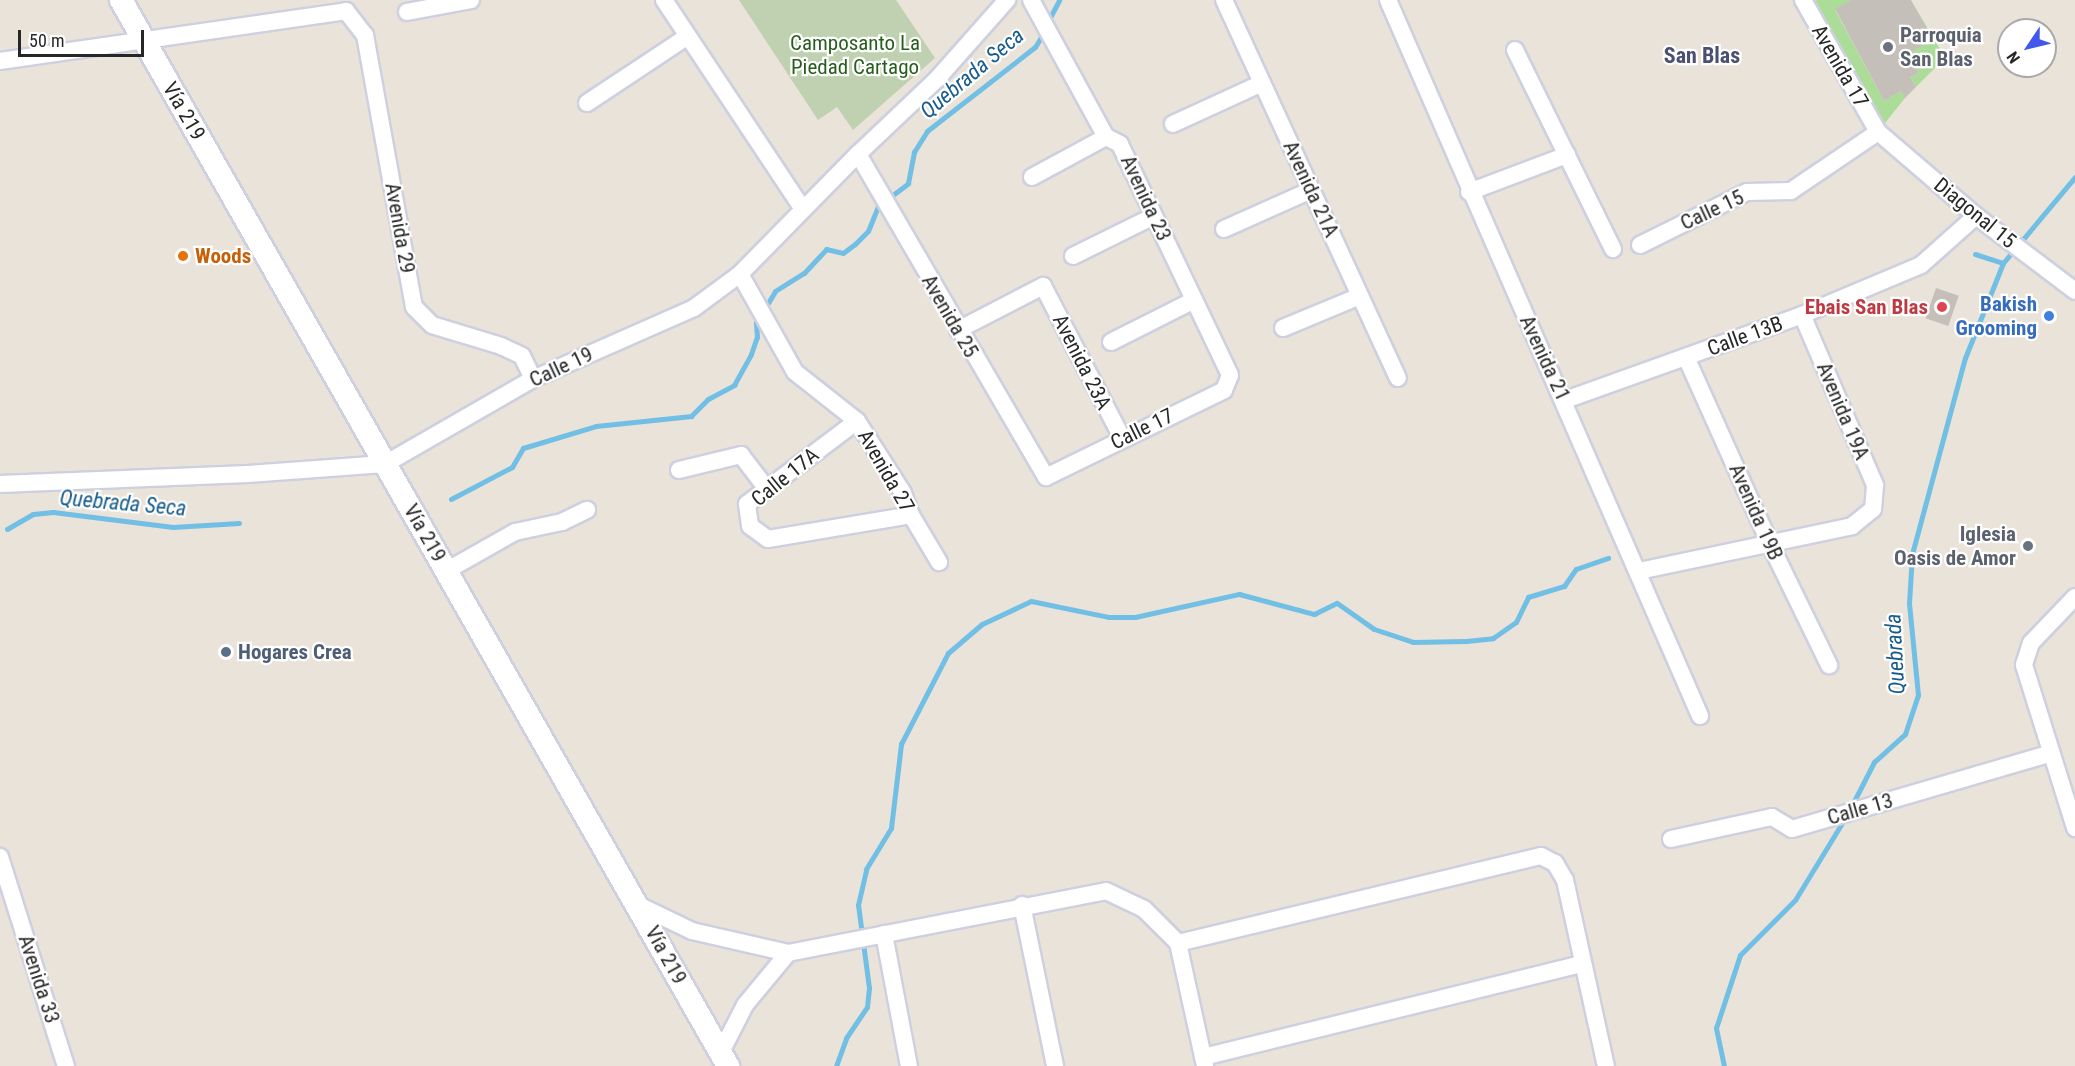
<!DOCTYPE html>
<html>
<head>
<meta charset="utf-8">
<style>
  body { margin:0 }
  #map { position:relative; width:2075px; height:1066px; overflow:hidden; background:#e9e3d9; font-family:"Roboto Condensed",sans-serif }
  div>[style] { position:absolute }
  .green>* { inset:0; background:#abdc98 }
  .cemetery>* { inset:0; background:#bfd1b1 }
  .stream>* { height:5px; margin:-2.5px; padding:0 2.5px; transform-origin:2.5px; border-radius:2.5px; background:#71bfe5 }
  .building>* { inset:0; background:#c4bfb9; transform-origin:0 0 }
  .roads { filter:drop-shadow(2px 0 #ced0df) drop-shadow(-2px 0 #ced0df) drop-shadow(0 2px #ced0df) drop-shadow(0 -2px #ced0df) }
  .minor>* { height:16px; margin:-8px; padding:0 8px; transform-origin:8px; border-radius:8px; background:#fff }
  .secondary>* { height:22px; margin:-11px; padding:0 11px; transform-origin:11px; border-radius:11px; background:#fff }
  .dots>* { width:16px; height:16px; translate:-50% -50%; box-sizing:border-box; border:3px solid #fff; border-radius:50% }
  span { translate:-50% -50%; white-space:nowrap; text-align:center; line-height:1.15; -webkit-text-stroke:4.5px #fff; paint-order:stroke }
  .worship-label { font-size:21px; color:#5b616d; font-weight:700 }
  .left { translate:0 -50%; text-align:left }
  .right { translate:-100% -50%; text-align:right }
  .park-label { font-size:21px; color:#275d1d }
  .street-label { font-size:21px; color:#272727 }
  .food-label { font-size:21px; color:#c56008; font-weight:700 }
  .shop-label { font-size:21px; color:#366cbe; font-weight:700 }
  .health-label { font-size:21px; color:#be3a42; font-weight:700 }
  .service-label { font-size:21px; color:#4e5e75; font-weight:700 }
  .neighbourhood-label { font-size:22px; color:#4b5073; font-weight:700 }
  .water-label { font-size:22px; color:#165c8c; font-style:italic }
  .north { position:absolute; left:1997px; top:18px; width:60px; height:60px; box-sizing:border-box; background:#fff; border:2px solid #a9a9a9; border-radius:50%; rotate:235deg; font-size:16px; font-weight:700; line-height:24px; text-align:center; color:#272727 }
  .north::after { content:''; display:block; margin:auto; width:21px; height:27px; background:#4257ed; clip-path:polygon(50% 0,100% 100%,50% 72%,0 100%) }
  .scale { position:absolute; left:18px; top:30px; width:126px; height:27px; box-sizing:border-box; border:3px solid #272727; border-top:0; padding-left:8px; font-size:18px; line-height:21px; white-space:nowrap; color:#272727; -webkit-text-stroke:4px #fff; paint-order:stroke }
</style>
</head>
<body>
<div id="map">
  <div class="green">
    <div style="clip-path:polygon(1817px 0,1851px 0,1835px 10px,1884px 101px,1901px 91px,1905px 98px,1885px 123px,1812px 2px)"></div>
    <div style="clip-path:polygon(1911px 0,1945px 58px,1916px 87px,1910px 77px,1919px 73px,1908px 54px,1932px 40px)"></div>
  </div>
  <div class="cemetery">
    <div style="clip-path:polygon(739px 0,896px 0,935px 58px,853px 130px,837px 107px,818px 120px)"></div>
  </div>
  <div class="stream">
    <div style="left:1047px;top:23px;width:26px;rotate:-62deg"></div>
    <div style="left:1975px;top:254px;width:29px;rotate:18deg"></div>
    <div style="left:2003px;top:263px;width:112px;rotate:-50.1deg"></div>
    <div style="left:451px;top:499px;width:69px;rotate:-27.7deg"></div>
    <div style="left:512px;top:467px;width:22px;rotate:-60deg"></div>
    <div style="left:523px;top:448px;width:76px;rotate:-16.8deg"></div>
    <div style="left:596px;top:426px;width:96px;rotate:-6deg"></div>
    <div style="left:691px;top:416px;width:24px;rotate:-45deg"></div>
    <div style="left:708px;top:399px;width:30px;rotate:-28deg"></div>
    <div style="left:734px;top:385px;width:35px;rotate:-61deg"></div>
    <div style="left:751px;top:354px;width:18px;rotate:-71deg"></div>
    <div style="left:757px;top:337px;width:14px;rotate:-94deg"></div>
    <div style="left:756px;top:323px;width:37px;rotate:-59deg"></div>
    <div style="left:775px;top:291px;width:34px;rotate:-32deg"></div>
    <div style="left:804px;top:273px;width:33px;rotate:-47deg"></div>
    <div style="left:826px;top:249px;width:17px;rotate:13deg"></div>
    <div style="left:843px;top:253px;width:15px;rotate:-37deg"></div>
    <div style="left:855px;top:244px;width:18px;rotate:-45deg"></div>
    <div style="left:868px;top:231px;width:27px;rotate:-68deg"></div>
    <div style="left:878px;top:206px;width:38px;rotate:-37deg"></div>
    <div style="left:908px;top:183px;width:32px;rotate:-79deg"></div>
    <div style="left:914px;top:152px;width:25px;rotate:-58deg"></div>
    <div style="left:927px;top:131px;width:137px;rotate:-37.9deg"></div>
    <div style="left:1035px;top:47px;width:17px;rotate:-59deg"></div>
    <div style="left:7px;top:529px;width:30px;rotate:-30deg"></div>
    <div style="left:33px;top:514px;width:20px;rotate:-6deg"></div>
    <div style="left:53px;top:512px;width:121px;rotate:7.1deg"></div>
    <div style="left:173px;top:527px;width:66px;rotate:-3.5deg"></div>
    <div style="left:1851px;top:807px;width:51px;rotate:-62.9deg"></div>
    <div style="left:1874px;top:762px;width:42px;rotate:-42.1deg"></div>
    <div style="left:1905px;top:734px;width:41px;rotate:-71.6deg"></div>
    <div style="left:1918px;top:695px;width:92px;rotate:-95.6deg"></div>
    <div style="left:1909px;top:603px;width:49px;rotate:-86.5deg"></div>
    <div style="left:1912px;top:554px;width:203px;rotate:-74.9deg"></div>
    <div style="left:1965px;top:358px;width:102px;rotate:-68.2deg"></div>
    <div style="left:836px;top:1066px;width:30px;rotate:-70deg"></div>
    <div style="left:846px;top:1038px;width:37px;rotate:-56deg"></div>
    <div style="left:867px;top:1007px;width:19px;rotate:-84deg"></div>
    <div style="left:869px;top:988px;width:84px;rotate:-97.5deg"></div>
    <div style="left:858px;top:905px;width:37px;rotate:-77deg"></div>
    <div style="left:866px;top:869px;width:48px;rotate:-58.6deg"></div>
    <div style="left:891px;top:828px;width:85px;rotate:-83.2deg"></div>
    <div style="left:901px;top:744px;width:102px;rotate:-62.7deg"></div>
    <div style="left:948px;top:653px;width:45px;rotate:-40.5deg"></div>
    <div style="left:982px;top:624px;width:54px;rotate:-25.1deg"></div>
    <div style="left:1031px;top:601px;width:80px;rotate:11.6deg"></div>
    <div style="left:1109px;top:617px;width:26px"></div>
    <div style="left:1135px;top:617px;width:107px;rotate:-12.5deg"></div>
    <div style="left:1239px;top:594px;width:78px;rotate:14.9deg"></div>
    <div style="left:1314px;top:614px;width:25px;rotate:-26deg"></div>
    <div style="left:1337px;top:603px;width:45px;rotate:35.1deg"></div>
    <div style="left:1374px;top:629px;width:41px;rotate:18.4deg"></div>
    <div style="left:1413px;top:642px;width:53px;rotate:-1.1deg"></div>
    <div style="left:1466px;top:641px;width:27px;rotate:-6deg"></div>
    <div style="left:1493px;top:638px;width:28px;rotate:-35deg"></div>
    <div style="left:1516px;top:622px;width:28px;rotate:-64deg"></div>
    <div style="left:1528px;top:597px;width:38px;rotate:-17deg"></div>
    <div style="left:1564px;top:586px;width:21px;rotate:-55deg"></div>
    <div style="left:1576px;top:569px;width:34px;rotate:-19deg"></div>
    <div style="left:1724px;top:1066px;width:39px;rotate:-102deg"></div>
    <div style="left:1716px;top:1028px;width:77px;rotate:-71.8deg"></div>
    <div style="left:1740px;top:955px;width:78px;rotate:-45deg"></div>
    <div style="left:1795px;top:900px;width:96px;rotate:-58.6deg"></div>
  </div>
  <div class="building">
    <div style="clip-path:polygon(1851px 0,1911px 0,1933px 40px,1908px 54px,1919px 73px,1910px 77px,1916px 87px,1905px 98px,1901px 91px,1884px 101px,1835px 9px)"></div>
    <div style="left:1936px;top:288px;width:24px;height:32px;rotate:19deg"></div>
  </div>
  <div class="roads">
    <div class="minor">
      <div style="left:664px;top:0;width:251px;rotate:56.4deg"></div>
      <div style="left:1224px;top:0;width:416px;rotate:65.3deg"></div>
      <div style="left:1388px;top:0;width:781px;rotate:66.45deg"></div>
      <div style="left:1803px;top:0;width:152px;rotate:60.4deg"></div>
      <div style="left:1878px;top:132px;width:129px;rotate:40.6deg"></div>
      <div style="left:1976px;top:216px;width:124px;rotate:37.1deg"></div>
      <div style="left:407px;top:12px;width:65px;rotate:-10.6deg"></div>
      <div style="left:1515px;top:50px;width:222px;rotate:63.8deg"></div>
      <div style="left:0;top:61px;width:350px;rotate:-8.2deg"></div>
      <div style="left:346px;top:11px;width:31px;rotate:52deg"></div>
      <div style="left:365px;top:35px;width:276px;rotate:79.8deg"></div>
      <div style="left:414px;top:307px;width:25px;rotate:45deg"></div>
      <div style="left:432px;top:325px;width:72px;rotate:16.9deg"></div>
      <div style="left:501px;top:346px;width:23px;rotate:25deg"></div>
      <div style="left:522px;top:356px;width:25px;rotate:64deg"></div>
      <div style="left:587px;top:103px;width:121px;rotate:-33.6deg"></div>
      <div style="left:1173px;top:124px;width:98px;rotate:-24.7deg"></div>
      <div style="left:858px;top:154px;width:374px;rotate:59.8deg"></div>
      <div style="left:1046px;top:477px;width:198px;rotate:-26deg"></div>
      <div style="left:1224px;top:390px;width:16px;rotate:-68deg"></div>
      <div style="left:1230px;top:375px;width:256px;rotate:-115.5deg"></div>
      <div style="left:1120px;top:144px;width:16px;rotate:-153deg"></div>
      <div style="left:1106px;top:137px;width:156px;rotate:-118.7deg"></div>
      <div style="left:1032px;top:177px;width:84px;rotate:-28.4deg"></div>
      <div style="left:1469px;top:192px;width:105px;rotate:-20.7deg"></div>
      <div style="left:1224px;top:229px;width:95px;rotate:-24.1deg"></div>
      <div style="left:1640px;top:245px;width:119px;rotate:-26.4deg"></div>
      <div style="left:1747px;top:192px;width:44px;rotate:-1.3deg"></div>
      <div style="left:1791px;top:191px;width:105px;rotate:-34.1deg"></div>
      <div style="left:1073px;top:256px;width:90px;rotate:-26.3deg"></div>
      <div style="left:740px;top:274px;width:112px;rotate:60.7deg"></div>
      <div style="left:795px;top:372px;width:79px;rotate:38.3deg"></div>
      <div style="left:857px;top:421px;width:85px;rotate:57.4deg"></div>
      <div style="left:903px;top:493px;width:23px;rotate:70deg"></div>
      <div style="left:911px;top:515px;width:55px;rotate:59.2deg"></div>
      <div style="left:1283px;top:328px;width:83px;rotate:-22.6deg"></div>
      <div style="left:958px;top:330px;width:96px;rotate:-27.4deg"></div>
      <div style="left:1043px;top:286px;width:171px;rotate:62.5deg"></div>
      <div style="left:1111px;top:342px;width:93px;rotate:-26.8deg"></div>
      <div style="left:1686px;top:357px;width:205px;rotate:65.8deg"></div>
      <div style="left:1770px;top:544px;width:135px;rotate:64deg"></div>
      <div style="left:1565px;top:400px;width:252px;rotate:-19.7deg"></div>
      <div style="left:1802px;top:315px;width:129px;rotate:-22.8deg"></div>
      <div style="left:1921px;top:265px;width:74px;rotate:-41.7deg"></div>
      <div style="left:857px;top:421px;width:138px;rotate:143deg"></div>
      <div style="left:747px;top:504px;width:22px;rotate:82deg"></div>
      <div style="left:750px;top:526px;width:22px;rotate:36deg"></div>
      <div style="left:768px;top:539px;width:145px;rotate:-9.5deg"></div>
      <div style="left:679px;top:470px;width:64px;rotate:-13.6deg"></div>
      <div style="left:741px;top:455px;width:43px;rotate:52.6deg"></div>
      <div style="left:0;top:484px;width:248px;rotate:-2.3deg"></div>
      <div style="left:248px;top:474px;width:137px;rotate:-4.2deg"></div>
      <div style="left:385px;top:464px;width:171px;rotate:-29.9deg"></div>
      <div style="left:533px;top:379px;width:176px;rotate:-23.8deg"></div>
      <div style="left:694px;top:308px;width:57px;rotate:-36.5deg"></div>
      <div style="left:740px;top:274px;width:168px;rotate:-45.5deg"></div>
      <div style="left:858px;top:154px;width:109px;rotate:-43.5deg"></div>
      <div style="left:937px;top:79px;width:106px;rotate:-48.5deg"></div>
      <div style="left:446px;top:571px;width:79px;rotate:-29.5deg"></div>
      <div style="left:515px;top:532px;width:48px;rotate:-12deg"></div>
      <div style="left:562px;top:522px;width:28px;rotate:-26deg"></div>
      <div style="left:1639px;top:571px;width:218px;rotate:-11.9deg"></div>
      <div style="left:1852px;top:526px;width:27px;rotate:-39deg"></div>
      <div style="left:1873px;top:509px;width:24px;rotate:-85deg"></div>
      <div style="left:1875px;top:485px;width:185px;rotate:-113.2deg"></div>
      <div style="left:2075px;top:597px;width:64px;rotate:133.7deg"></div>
      <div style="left:2031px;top:643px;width:23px;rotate:108deg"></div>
      <div style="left:2024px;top:665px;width:171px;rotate:72.6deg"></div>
      <div style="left:1671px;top:839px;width:103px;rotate:-12.3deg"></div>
      <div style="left:1772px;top:817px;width:23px;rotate:31deg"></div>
      <div style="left:1792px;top:829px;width:268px;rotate:-16.3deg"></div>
      <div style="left:0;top:857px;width:219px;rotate:72.5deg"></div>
      <div style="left:638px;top:905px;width:60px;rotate:25.7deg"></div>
      <div style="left:692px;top:931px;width:98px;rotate:12.9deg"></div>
      <div style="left:788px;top:953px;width:324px;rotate:-11deg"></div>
      <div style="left:1106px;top:891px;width:42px;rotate:25.3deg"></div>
      <div style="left:1144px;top:909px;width:48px;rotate:45deg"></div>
      <div style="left:1178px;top:943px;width:126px;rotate:77.6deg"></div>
      <div style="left:1022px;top:905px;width:164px;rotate:78.4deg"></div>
      <div style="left:884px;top:934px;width:134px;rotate:79.3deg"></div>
      <div style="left:1178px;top:943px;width:373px;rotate:-13.5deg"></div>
      <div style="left:1541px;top:856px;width:16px;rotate:27deg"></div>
      <div style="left:1555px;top:863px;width:20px;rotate:60deg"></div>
      <div style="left:1565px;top:880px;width:190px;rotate:77.6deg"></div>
      <div style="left:721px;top:1052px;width:53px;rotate:-62.9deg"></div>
      <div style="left:745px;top:1005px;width:67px;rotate:-50.4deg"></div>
      <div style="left:1203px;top:1057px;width:391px;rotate:-13.8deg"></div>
    </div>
    <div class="secondary">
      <div style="left:121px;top:0;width:1227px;rotate:60.34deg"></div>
    </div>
  </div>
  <div class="dots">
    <div style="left:1888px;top:47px;background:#6b7280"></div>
    <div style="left:183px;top:256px;background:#e8710a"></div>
    <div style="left:1942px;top:307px;background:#e0444e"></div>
    <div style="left:2049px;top:316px;background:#3f7fe0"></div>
    <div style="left:2028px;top:546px;background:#6b7280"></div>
    <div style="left:226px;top:652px;background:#5c6f8a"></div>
  </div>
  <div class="worship-label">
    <span class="left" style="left:1900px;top:47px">Parroquia<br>San Blas</span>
    <span class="right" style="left:2016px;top:546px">Iglesia<br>Oasis de Amor</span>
  </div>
  <div class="park-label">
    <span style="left:855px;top:55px">Camposanto La<br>Piedad Cartago</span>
  </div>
  <div class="street-label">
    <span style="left:1840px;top:66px;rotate:60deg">Avenida 17</span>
    <span style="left:184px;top:111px;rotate:60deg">Vía 219</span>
    <span style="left:1311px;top:189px;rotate:65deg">Avenida 21A</span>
    <span style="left:1146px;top:198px;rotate:65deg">Avenida 23</span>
    <span style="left:1712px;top:210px;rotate:-25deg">Calle 15</span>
    <span style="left:1975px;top:213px;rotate:39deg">Diagonal 15</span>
    <span style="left:400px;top:228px;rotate:80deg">Avenida 29</span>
    <span style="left:950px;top:316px;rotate:60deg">Avenida 25</span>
    <span style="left:1745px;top:336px;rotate:-20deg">Calle 13B</span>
    <span style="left:1545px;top:358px;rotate:65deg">Avenida 21</span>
    <span style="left:1082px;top:362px;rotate:63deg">Avenida 23A</span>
    <span style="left:561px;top:367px;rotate:-25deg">Calle 19</span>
    <span style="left:1843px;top:411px;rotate:67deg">Avenida 19A</span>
    <span style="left:1142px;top:429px;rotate:-26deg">Calle 17</span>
    <span style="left:886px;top:471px;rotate:60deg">Avenida 27</span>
    <span style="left:785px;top:477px;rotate:-39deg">Calle 17A</span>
    <span style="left:1756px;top:512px;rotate:66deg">Avenida 19B</span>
    <span style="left:425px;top:533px;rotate:60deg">Vía 219</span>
    <span style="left:1860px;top:809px;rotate:-16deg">Calle 13</span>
    <span style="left:666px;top:955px;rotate:61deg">Vía 219</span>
    <span style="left:39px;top:979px;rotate:72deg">Avenida 33</span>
  </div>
  <div class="food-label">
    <span class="left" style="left:195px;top:256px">Woods</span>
  </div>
  <div class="shop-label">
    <span class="right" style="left:2037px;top:316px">Bakish<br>Grooming</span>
  </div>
  <div class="health-label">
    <span class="right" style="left:1928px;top:307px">Ebais San Blas</span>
  </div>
  <div class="service-label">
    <span class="left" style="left:238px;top:652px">Hogares Crea</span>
  </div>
  <div class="neighbourhood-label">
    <span style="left:1702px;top:56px">San Blas</span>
  </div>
  <div class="water-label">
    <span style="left:972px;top:73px;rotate:-40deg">Quebrada Seca</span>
    <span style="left:123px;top:503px;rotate:5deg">Quebrada Seca</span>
    <span style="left:1895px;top:654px;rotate:-93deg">Quebrada</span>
  </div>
  <div class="north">N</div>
  <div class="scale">50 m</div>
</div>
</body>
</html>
